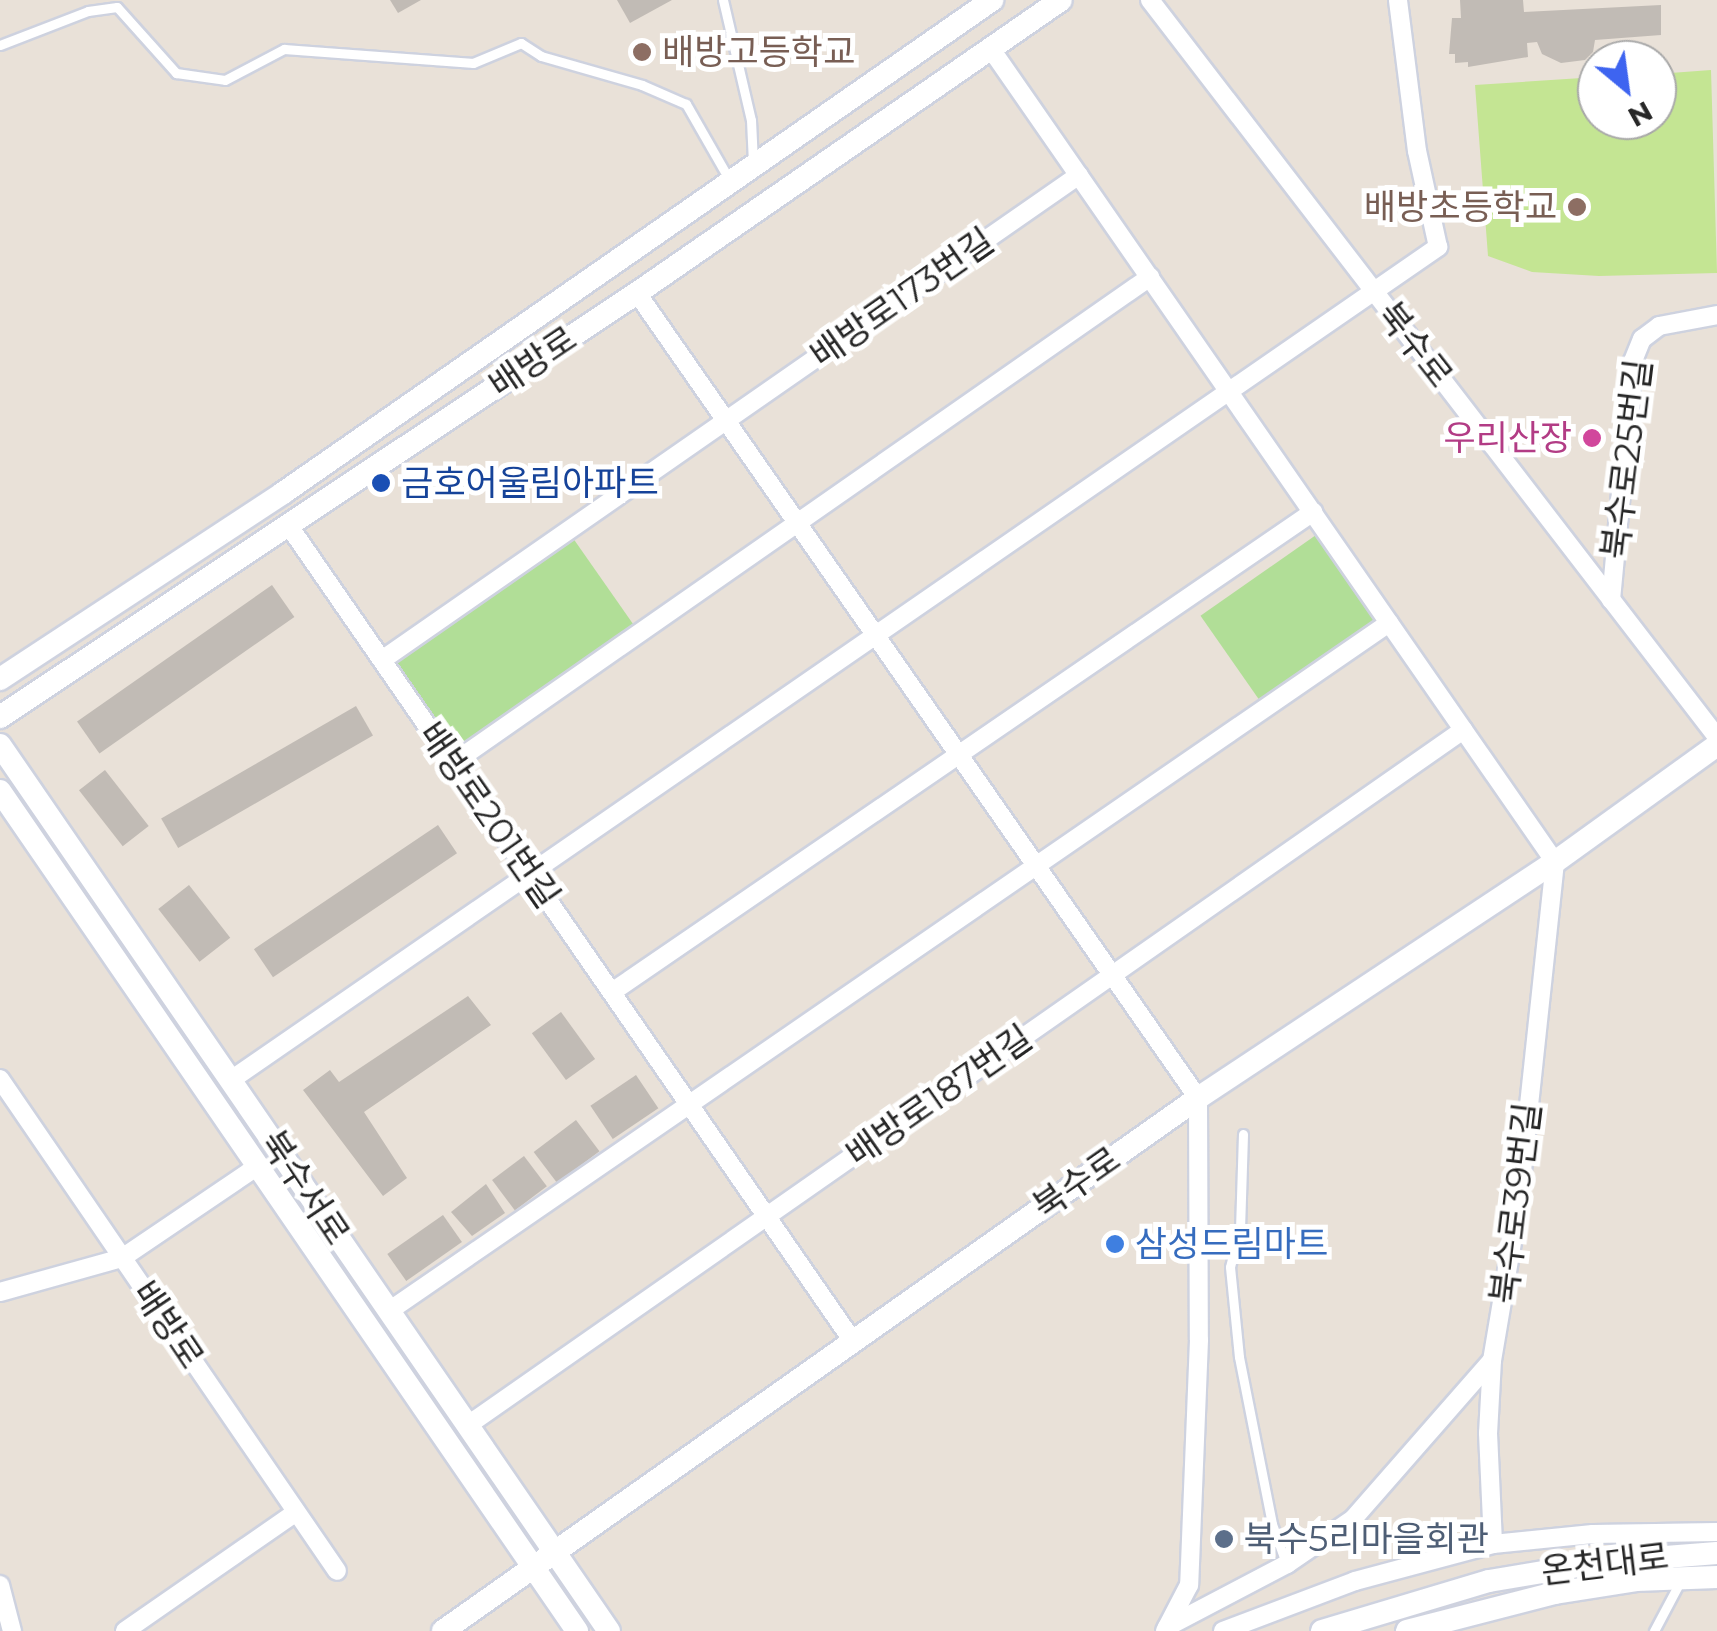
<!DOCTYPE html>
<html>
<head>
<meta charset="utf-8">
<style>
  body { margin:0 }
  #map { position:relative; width:1717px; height:1631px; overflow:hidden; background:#e9e1d8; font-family:Montserrat,"Noto Sans KR",sans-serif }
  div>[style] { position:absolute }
  .green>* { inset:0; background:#b1de97; transform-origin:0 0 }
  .pitch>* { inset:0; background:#c4e593 }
  .building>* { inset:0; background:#c1bbb5; transform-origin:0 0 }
  .roads { filter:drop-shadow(2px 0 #ced2df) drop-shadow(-2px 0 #ced2df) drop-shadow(0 2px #ced2df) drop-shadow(0 -2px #ced2df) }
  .service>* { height:9px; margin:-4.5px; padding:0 4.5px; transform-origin:4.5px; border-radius:4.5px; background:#fff }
  .minor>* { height:18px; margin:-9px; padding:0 9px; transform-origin:9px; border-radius:9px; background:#fff }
  .tertiary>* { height:22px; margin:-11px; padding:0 11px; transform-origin:11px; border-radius:11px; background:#fff }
  .dots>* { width:28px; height:28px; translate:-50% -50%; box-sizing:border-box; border:5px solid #fff; border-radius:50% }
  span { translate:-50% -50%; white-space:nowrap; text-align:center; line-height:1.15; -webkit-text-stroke:10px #fff; paint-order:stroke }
  .education-label { font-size:35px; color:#785e54 }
  .left { translate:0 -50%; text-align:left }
  .right { translate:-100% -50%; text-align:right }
  .street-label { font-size:35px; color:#272727 }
  .hotel-label { font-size:35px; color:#b23c85 }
  .transit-label { font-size:35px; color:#164399 }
  .shop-label { font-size:35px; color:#366cbe }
  .service-label { font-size:35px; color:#4e5e75 }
  .north { position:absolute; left:1577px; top:40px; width:100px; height:100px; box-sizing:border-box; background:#fff; border:2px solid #a9a9a9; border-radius:50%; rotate:151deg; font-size:28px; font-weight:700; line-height:40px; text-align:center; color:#272727 }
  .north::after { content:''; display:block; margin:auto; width:35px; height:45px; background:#3e64f0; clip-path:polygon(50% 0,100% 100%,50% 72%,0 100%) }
</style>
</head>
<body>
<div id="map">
  <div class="green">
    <div style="left:568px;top:531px;width:118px;height:231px;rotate:55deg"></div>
    <div style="left:1316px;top:535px;width:105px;height:141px;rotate:55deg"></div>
  </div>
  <div class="pitch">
    <div style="clip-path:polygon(1711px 70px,1717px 273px,1599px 276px,1532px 272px,1488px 256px,1475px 85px,1597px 77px,1597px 120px,1657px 120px,1657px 74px)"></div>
  </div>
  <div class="building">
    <div style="clip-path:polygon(390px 0,421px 0,398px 13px)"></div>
    <div style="clip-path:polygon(617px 0,672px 0,630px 23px)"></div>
    <div style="clip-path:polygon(1460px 0,1523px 0,1524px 12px,1661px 5px,1661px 35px,1595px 40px,1593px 52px,1585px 60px,1561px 63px,1542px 54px,1537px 42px,1527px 43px,1528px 57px,1468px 67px,1468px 62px,1455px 63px,1455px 54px,1449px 54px,1452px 18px,1461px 18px)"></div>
    <div style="left:272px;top:585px;width:39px;height:238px;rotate:55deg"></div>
    <div style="left:356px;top:706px;width:34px;height:225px;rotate:60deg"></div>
    <div style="left:105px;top:770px;width:71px;height:33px;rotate:52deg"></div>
    <div style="left:438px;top:825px;width:34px;height:222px;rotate:56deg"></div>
    <div style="left:189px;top:885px;width:67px;height:39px;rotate:52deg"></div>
    <div style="clip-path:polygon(468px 996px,491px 1025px,364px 1112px,407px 1178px,383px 1196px,303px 1090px,330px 1070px,339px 1082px)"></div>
    <div style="left:561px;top:1012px;width:58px;height:36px;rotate:54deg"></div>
    <div style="left:636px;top:1075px;width:40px;height:55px;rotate:56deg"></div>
    <div style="left:576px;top:1120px;width:39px;height:53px;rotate:53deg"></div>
    <div style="left:524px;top:1156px;width:38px;height:40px;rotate:53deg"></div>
    <div style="clip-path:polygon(486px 1184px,505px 1213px,472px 1236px,451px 1212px)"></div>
    <div style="left:443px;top:1215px;width:33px;height:68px;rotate:55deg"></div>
  </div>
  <div class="roads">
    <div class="service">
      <div style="left:723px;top:0;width:123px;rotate:76.9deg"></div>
      <div style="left:751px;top:120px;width:43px;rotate:87.3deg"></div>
      <div style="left:0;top:45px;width:94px;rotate:-21.1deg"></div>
      <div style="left:88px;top:11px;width:29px;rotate:-8deg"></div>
      <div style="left:117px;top:7px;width:89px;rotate:48.2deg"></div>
      <div style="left:176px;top:73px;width:49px;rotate:8.1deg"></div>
      <div style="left:225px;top:80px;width:67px;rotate:-27.7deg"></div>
      <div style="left:284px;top:49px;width:190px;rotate:4.2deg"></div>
      <div style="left:473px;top:63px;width:52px;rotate:-22.6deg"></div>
      <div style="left:521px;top:43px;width:24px;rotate:33deg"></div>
      <div style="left:541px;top:56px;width:105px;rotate:16deg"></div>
      <div style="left:642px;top:85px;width:48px;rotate:23.4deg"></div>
      <div style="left:686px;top:104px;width:86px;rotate:60.2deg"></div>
      <div style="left:1243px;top:1134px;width:94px;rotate:91.8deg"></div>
      <div style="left:1240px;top:1228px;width:40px;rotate:104.4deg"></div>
      <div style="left:1230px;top:1267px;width:90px;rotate:84.3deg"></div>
      <div style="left:1239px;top:1357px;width:170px;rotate:78.8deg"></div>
      <div style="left:1272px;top:1524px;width:41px;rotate:70.3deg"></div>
      <div style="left:1654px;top:1631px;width:58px;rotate:-62.1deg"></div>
    </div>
    <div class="minor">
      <div style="left:1150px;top:0;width:930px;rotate:52.43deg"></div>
      <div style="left:991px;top:49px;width:989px;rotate:55.25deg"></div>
      <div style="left:1555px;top:862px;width:347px;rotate:96.1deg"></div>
      <div style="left:1518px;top:1207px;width:155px;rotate:99.6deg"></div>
      <div style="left:1492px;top:1360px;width:73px;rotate:93.1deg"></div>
      <div style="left:1488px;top:1433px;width:111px;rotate:87.4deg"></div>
      <div style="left:637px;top:293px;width:981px;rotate:55.13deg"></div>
      <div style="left:1198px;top:1098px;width:242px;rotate:89.8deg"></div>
      <div style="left:1199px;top:1340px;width:245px;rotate:92.3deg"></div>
      <div style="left:1189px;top:1585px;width:52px;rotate:117.6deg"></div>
      <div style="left:289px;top:526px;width:990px;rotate:55.33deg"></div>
      <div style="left:1611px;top:600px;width:240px;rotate:-84.7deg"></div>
      <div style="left:1633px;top:361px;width:24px;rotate:-68deg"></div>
      <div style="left:1642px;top:339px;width:21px;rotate:-37deg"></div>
      <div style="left:1659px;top:326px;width:59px;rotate:-10.7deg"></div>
      <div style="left:382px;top:660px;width:849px;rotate:-34.83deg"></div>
      <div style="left:453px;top:763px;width:850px;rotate:-34.89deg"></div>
      <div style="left:612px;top:992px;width:850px;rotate:-34.4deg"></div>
      <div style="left:0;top:1079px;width:596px;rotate:55.59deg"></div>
      <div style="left:231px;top:1080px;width:1467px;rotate:-34.61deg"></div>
      <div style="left:1438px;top:247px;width:98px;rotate:-102.3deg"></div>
      <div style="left:1417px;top:151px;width:152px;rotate:-97.2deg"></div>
      <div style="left:0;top:1292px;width:127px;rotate:-15.6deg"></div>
      <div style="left:122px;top:1258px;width:164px;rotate:-34.1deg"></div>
      <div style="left:389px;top:1311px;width:1214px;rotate:-34.53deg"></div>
      <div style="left:468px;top:1425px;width:1214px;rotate:-34.93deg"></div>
      <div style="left:0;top:1585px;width:48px;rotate:75.4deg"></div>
      <div style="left:1167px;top:1627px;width:136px;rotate:-27.7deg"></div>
      <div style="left:1287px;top:1564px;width:80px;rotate:-34.3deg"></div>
      <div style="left:1353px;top:1519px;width:211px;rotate:-48.8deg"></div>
      <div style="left:125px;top:1631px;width:208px;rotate:-34.8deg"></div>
      <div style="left:1223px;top:1631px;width:141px;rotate:-20.7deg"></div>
      <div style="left:1355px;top:1581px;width:143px;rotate:-15deg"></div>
      <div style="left:1493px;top:1544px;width:100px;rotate:-5.7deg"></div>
      <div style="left:1593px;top:1534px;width:124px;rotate:-0.9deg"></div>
    </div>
    <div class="tertiary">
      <div style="left:0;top:679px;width:339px;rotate:-33.3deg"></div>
      <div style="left:283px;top:493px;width:864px;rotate:-34.81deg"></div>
      <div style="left:0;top:717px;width:765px;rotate:-33.65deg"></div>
      <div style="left:637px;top:293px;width:515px;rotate:-34.65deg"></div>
      <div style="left:0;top:745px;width:1075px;rotate:55.5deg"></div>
      <div style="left:0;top:791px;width:1019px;rotate:55.51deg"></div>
      <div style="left:443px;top:1631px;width:924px;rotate:-35.22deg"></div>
      <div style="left:1198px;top:1098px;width:428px;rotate:-33.5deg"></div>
      <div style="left:1555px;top:862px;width:200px;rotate:-35.8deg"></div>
      <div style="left:1322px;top:1631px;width:174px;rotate:-16.7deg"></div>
      <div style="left:1489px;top:1581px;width:115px;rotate:-9.5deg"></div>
      <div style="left:1602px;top:1562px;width:115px;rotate:-4.5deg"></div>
      <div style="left:1407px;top:1631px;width:153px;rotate:-14.4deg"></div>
      <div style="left:1555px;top:1593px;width:82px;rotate:-9.1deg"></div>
      <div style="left:1636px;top:1580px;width:81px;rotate:-2.1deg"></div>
    </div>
  </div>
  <div class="dots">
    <div style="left:642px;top:52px;background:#8d6e63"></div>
    <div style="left:1577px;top:207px;background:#8d6e63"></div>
    <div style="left:1592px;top:438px;background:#d1479c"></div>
    <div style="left:381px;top:483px;background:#1a4fb4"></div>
    <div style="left:1115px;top:1244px;background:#3f7fe0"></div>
    <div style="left:1224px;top:1539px;background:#5c6f8a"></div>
  </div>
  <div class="education-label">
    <span class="left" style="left:662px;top:52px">배방고등학교</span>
    <span class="right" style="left:1557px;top:207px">배방초등학교</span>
  </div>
  <div class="street-label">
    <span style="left:902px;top:298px;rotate:-35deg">배방로173번길</span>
    <span style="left:1415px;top:345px;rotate:52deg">북수로</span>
    <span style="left:533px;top:362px;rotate:-34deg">배방로</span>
    <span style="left:1627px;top:459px;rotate:-83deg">북수로25번길</span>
    <span style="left:489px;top:815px;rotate:55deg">배방로201번길</span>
    <span style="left:939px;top:1096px;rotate:-35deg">배방로187번길</span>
    <span style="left:1077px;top:1183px;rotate:-35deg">북수로</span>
    <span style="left:305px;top:1188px;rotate:56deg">북수서로</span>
    <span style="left:1516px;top:1203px;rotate:-83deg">북수로39번길</span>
    <span style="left:168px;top:1325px;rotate:56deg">배방로</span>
    <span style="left:1605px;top:1564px;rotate:-7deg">온천대로</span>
  </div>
  <div class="hotel-label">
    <span class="right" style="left:1572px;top:438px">우리산장</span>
  </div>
  <div class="transit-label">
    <span class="left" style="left:401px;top:483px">금호어울림아파트</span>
  </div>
  <div class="shop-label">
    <span class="left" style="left:1135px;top:1244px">삼성드림마트</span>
  </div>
  <div class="service-label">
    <span class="left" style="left:1244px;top:1539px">북수5리마을회관</span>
  </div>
  <div class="north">N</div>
</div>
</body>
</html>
